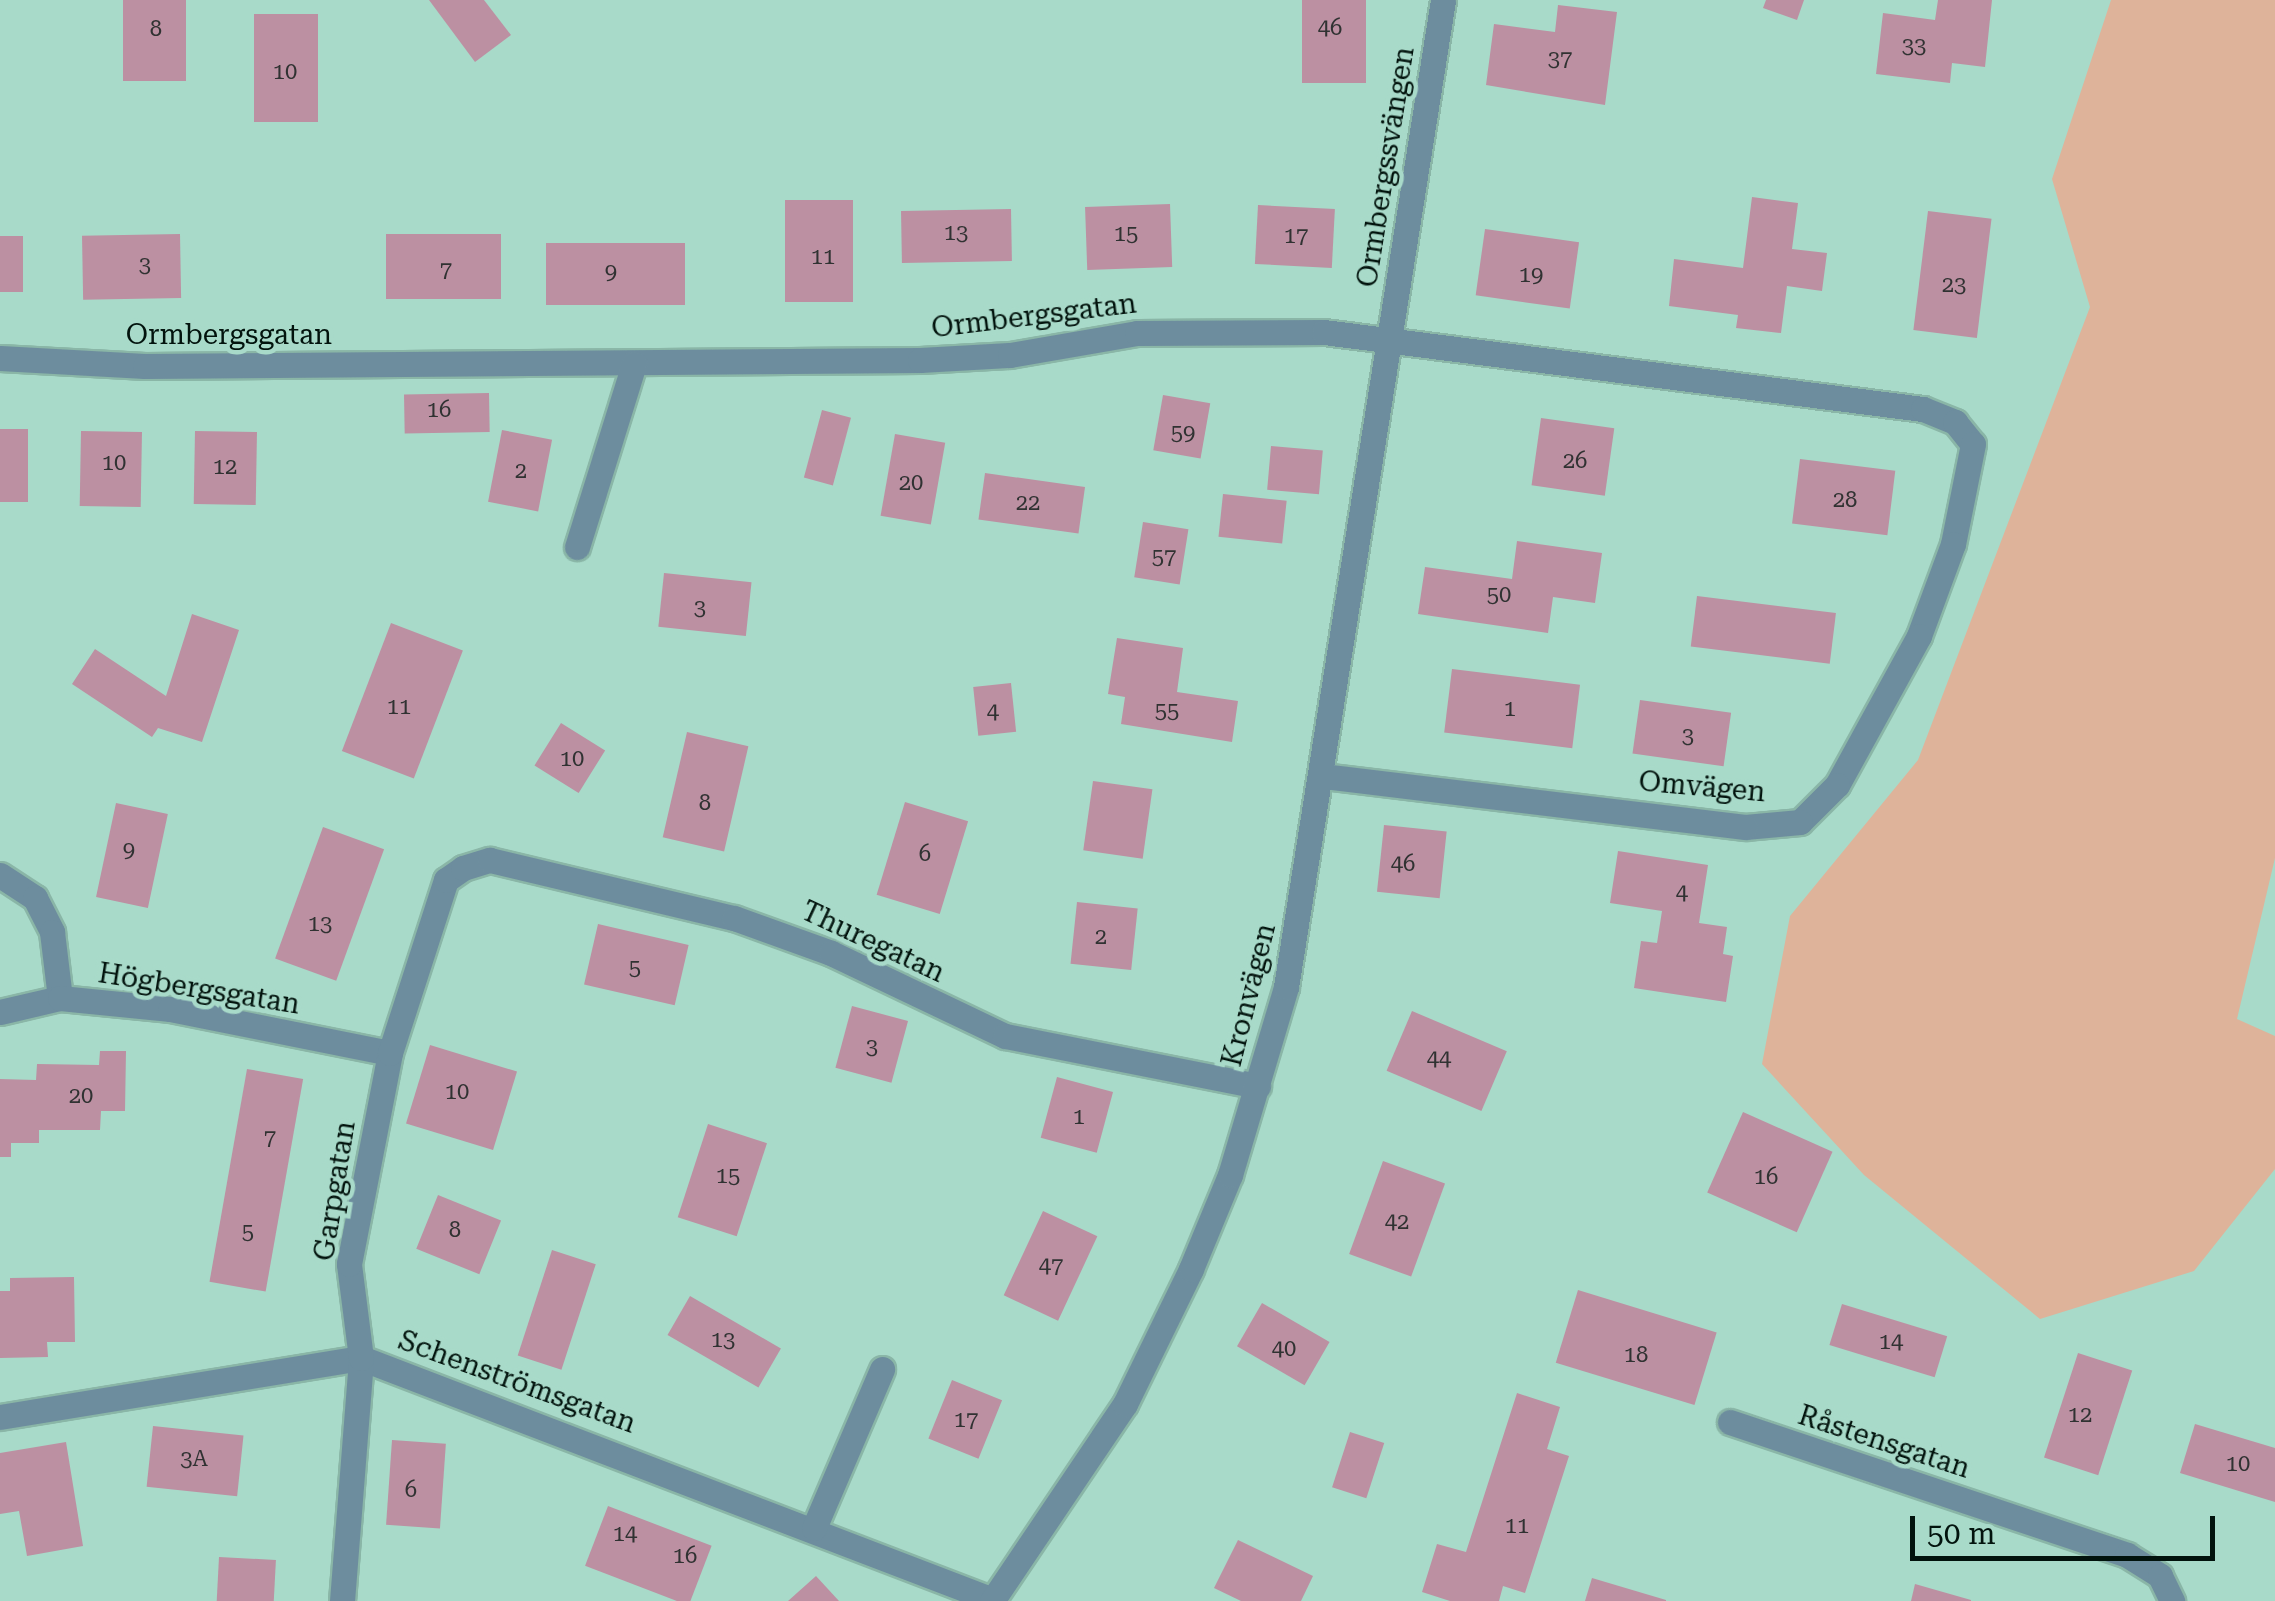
<!DOCTYPE html>
<html>
<head>
<meta charset="utf-8">
<style>
  body { margin:0 }
  #map { position:relative; width:2275px; height:1601px; overflow:hidden; background:#a8dac9; font-family:"Roboto Serif",serif }
  div>[style] { position:absolute }
  .green>* { inset:0; background:#deb39a }
  .building>* { inset:0; background:#bc90a2; transform-origin:0 0 }
  .roads { filter:drop-shadow(2px 0 #8ab6a7) drop-shadow(-2px 0 #8ab6a7) drop-shadow(0 2px #8ab6a7) drop-shadow(0 -2px #8ab6a7) }
  .minor>* { height:25px; margin:-12.5px; padding:0 12.5px; transform-origin:12.5px; border-radius:12.5px; background:#6d8d9e }
  span { translate:-50% -50%; white-space:nowrap; text-align:center; line-height:1.15; -webkit-text-stroke:9px #a8dac9; paint-order:stroke }
  .number-label { font-size:22px; color:#303232 }
  .number-label span { -webkit-text-stroke-width:0 }
  .street-label { font-size:28px; color:#02130d }
  .scale { position:absolute; left:1910px; top:1516px; width:305px; height:45px; box-sizing:border-box; border:5px solid #02130d; border-top:0; padding-left:12px; font-size:30px; line-height:35px; white-space:nowrap; color:#02130d; -webkit-text-stroke:8px #a8dac9; paint-order:stroke }
</style>
</head>
<body>
<div id="map">
  <div class="green">
    <div style="clip-path:polygon(2111px 0,2275px 0,2275px 858px,2237px 1019px,2275px 1036px,2275px 1169px,2194px 1271px,2040px 1319px,1864px 1175px,1762px 1064px,1790px 916px,1918px 760px,2090px 307px,2052px 179px)"></div>
  </div>
  <div class="building">
    <div style="left:123px;top:0;width:63px;height:81px"></div>
    <div style="clip-path:polygon(429px 0,484px 0,511px 35px,475px 62px)"></div>
    <div style="left:1302px;top:0;width:64px;height:83px"></div>
    <div style="clip-path:polygon(1766px 0,1804px 0,1797px 20px,1763px 8px)"></div>
    <div style="clip-path:polygon(1938px 0,1992px 0,1985px 67px,1952px 63px,1950px 83px,1876px 74px,1883px 13px,1935px 20px)"></div>
    <div style="clip-path:polygon(1558px 5px,1617px 12px,1605px 105px,1486px 85px,1494px 24px,1555px 32px)"></div>
    <div style="left:254px;top:14px;width:64px;height:108px"></div>
    <div style="clip-path:polygon(1752px 197px,1798px 203px,1792px 249px,1827px 253px,1822px 291px,1787px 286px,1781px 333px,1736px 328px,1738px 315px,1669px 306px,1674px 259px,1743px 268px)"></div>
    <div style="left:785px;top:200px;width:68px;height:102px"></div>
    <div style="left:1170px;top:204px;width:63px;height:85px;rotate:88deg"></div>
    <div style="left:1258px;top:205px;width:77px;height:59px;rotate:3deg"></div>
    <div style="left:1011px;top:209px;width:52px;height:110px;rotate:89deg"></div>
    <div style="left:1928px;top:211px;width:64px;height:120px;rotate:7deg"></div>
    <div style="left:1485px;top:229px;width:95px;height:67px;rotate:8deg"></div>
    <div style="left:180px;top:234px;width:64px;height:98px;rotate:89deg"></div>
    <div style="left:386px;top:234px;width:115px;height:65px"></div>
    <div style="left:0;top:236px;width:23px;height:56px"></div>
    <div style="left:546px;top:243px;width:139px;height:62px"></div>
    <div style="left:489px;top:393px;width:39px;height:85px;rotate:89deg"></div>
    <div style="left:1163px;top:395px;width:48px;height:56px;rotate:10deg"></div>
    <div style="left:822px;top:410px;width:30px;height:70px;rotate:15deg"></div>
    <div style="left:1541px;top:418px;width:74px;height:68px;rotate:8deg"></div>
    <div style="left:0;top:429px;width:28px;height:73px"></div>
    <div style="left:502px;top:430px;width:51px;height:73px;rotate:11deg"></div>
    <div style="left:81px;top:431px;width:61px;height:75px;rotate:1deg"></div>
    <div style="left:195px;top:431px;width:62px;height:73px;rotate:1deg"></div>
    <div style="left:895px;top:434px;width:51px;height:83px;rotate:10deg"></div>
    <div style="left:1271px;top:446px;width:52px;height:44px;rotate:5deg"></div>
    <div style="left:1800px;top:459px;width:96px;height:65px;rotate:7deg"></div>
    <div style="left:985px;top:473px;width:101px;height:47px;rotate:8deg"></div>
    <div style="left:1223px;top:494px;width:64px;height:43px;rotate:6deg"></div>
    <div style="left:1143px;top:522px;width:46px;height:56px;rotate:9deg"></div>
    <div style="clip-path:polygon(1517px 541px,1602px 553px,1595px 603px,1553px 597px,1548px 633px,1418px 614px,1425px 567px,1512px 579px)"></div>
    <div style="left:664px;top:573px;width:88px;height:54px;rotate:6deg"></div>
    <div style="left:1697px;top:596px;width:140px;height:51px;rotate:7deg"></div>
    <div style="clip-path:polygon(192px 614px,239px 630px,202px 742px,158px 728px,152px 737px,72px 684px,95px 649px,166px 696px)"></div>
    <div style="left:391px;top:623px;width:77px;height:137px;rotate:21deg"></div>
    <div style="clip-path:polygon(1117px 638px,1183px 648px,1177px 692px,1238px 701px,1232px 742px,1121px 724px,1125px 697px,1108px 694px)"></div>
    <div style="left:1452px;top:669px;width:129px;height:64px;rotate:7deg"></div>
    <div style="left:1011px;top:683px;width:49px;height:38px;rotate:84deg"></div>
    <div style="left:1640px;top:700px;width:92px;height:54px;rotate:8deg"></div>
    <div style="left:561px;top:723px;width:52px;height:50px;rotate:32deg"></div>
    <div style="left:687px;top:732px;width:63px;height:108px;rotate:13deg"></div>
    <div style="left:1093px;top:781px;width:60px;height:70px;rotate:8deg"></div>
    <div style="left:905px;top:802px;width:66px;height:97px;rotate:17deg"></div>
    <div style="left:116px;top:803px;width:53px;height:96px;rotate:12deg"></div>
    <div style="left:1384px;top:825px;width:63px;height:67px;rotate:6deg"></div>
    <div style="left:323px;top:827px;width:65px;height:140px;rotate:20deg"></div>
    <div style="clip-path:polygon(1618px 851px,1708px 865px,1699px 923px,1727px 927px,1723px 954px,1733px 956px,1726px 1002px,1634px 988px,1641px 941px,1657px 943px,1662px 911px,1610px 903px)"></div>
    <div style="left:1077px;top:902px;width:61px;height:62px;rotate:6deg"></div>
    <div style="left:598px;top:924px;width:93px;height:62px;rotate:13deg"></div>
    <div style="left:852px;top:1006px;width:58px;height:64px;rotate:15deg"></div>
    <div style="left:1412px;top:1011px;width:103px;height:65px;rotate:23deg"></div>
    <div style="left:430px;top:1045px;width:91px;height:82px;rotate:17deg"></div>
    <div style="clip-path:polygon(100px 1051px,126px 1051px,125px 1111px,101px 1111px,100px 1130px,39px 1130px,39px 1143px,11px 1143px,11px 1157px,0 1157px,0 1079px,36px 1080px,37px 1064px,99px 1065px)"></div>
    <div style="left:247px;top:1069px;width:57px;height:216px;rotate:10deg"></div>
    <div style="left:1057px;top:1077px;width:58px;height:63px;rotate:15deg"></div>
    <div style="left:1743px;top:1112px;width:98px;height:88px;rotate:24deg"></div>
    <div style="left:708px;top:1124px;width:62px;height:98px;rotate:18deg"></div>
    <div style="left:1383px;top:1161px;width:66px;height:99px;rotate:20deg"></div>
    <div style="left:438px;top:1195px;width:68px;height:58px;rotate:22deg"></div>
    <div style="left:1043px;top:1211px;width:60px;height:93px;rotate:25deg"></div>
    <div style="left:552px;top:1250px;width:46px;height:111px;rotate:18deg"></div>
    <div style="clip-path:polygon(74px 1277px,75px 1342px,47px 1342px,48px 1357px,0 1358px,0 1291px,10px 1291px,10px 1278px)"></div>
    <div style="left:1578px;top:1290px;width:145px;height:76px;rotate:17deg"></div>
    <div style="left:690px;top:1296px;width:105px;height:45px;rotate:30deg"></div>
    <div style="left:1262px;top:1303px;width:78px;height:50px;rotate:30deg"></div>
    <div style="left:1842px;top:1304px;width:110px;height:43px;rotate:17deg"></div>
    <div style="left:2078px;top:1353px;width:57px;height:110px;rotate:18deg"></div>
    <div style="left:952px;top:1380px;width:54px;height:63px;rotate:22deg"></div>
    <div style="clip-path:polygon(1517px 1393px,1560px 1407px,1547px 1449px,1569px 1456px,1525px 1593px,1503px 1586px,1499px 1601px,1450px 1601px,1422px 1592px,1437px 1544px,1466px 1552px)"></div>
    <div style="clip-path:polygon(2195px 1424px,2275px 1448px,2275px 1502px,2180px 1473px)"></div>
    <div style="left:153px;top:1426px;width:91px;height:61px;rotate:6deg"></div>
    <div style="left:1350px;top:1432px;width:36px;height:58px;rotate:18deg"></div>
    <div style="left:392px;top:1440px;width:54px;height:85px;rotate:4deg"></div>
    <div style="clip-path:polygon(66px 1442px,83px 1546px,27px 1556px,19px 1511px,0 1514px,0 1453px)"></div>
    <div style="left:608px;top:1506px;width:111px;height:64px;rotate:21deg"></div>
    <div style="clip-path:polygon(1238px 1540px,1313px 1576px,1301px 1601px,1241px 1601px,1214px 1588px)"></div>
    <div style="left:219px;top:1557px;width:57px;height:44px;rotate:3deg"></div>
    <div style="clip-path:polygon(816px 1576px,839px 1601px,788px 1601px)"></div>
    <div style="clip-path:polygon(1592px 1578px,1666px 1600px,1666px 1601px,1585px 1601px)"></div>
    <div style="clip-path:polygon(1915px 1584px,1971px 1600px,1971px 1601px,1911px 1601px)"></div>
  </div>
  <div class="roads">
    <div class="minor">
      <div style="left:0;top:358px;width:145px;rotate:3.2deg"></div>
      <div style="left:145px;top:366px;width:775px;rotate:-0.44deg"></div>
      <div style="left:920px;top:360px;width:90px;rotate:-3.2deg"></div>
      <div style="left:1010px;top:355px;width:129px;rotate:-9.8deg"></div>
      <div style="left:1137px;top:333px;width:187px;rotate:-0.3deg"></div>
      <div style="left:1324px;top:332px;width:604px;rotate:7.33deg"></div>
      <div style="left:1923px;top:409px;width:35px;rotate:22deg"></div>
      <div style="left:1955px;top:422px;width:28px;rotate:51deg"></div>
      <div style="left:1973px;top:444px;width:102px;rotate:101.3deg"></div>
      <div style="left:1953px;top:544px;width:98px;rotate:110.3deg"></div>
      <div style="left:1919px;top:636px;width:170px;rotate:118.8deg"></div>
      <div style="left:1837px;top:785px;width:52px;rotate:135deg"></div>
      <div style="left:1800px;top:822px;width:55px;rotate:174.8deg"></div>
      <div style="left:1745px;top:827px;width:426px;rotate:-173.1deg"></div>
      <div style="left:577px;top:547px;width:192px;rotate:-72.7deg"></div>
      <div style="left:0;top:875px;width:42px;rotate:33.3deg"></div>
      <div style="left:35px;top:898px;width:38px;rotate:63deg"></div>
      <div style="left:52px;top:932px;width:66px;rotate:83.1deg"></div>
      <div style="left:0;top:1012px;width:62px;rotate:-13.1deg"></div>
      <div style="left:60px;top:998px;width:111px;rotate:5.7deg"></div>
      <div style="left:170px;top:1009px;width:224px;rotate:11.3deg"></div>
      <div style="left:0;top:1417px;width:366px;rotate:-9.3deg"></div>
      <div style="left:361px;top:1358px;width:677px;rotate:20.95deg"></div>
      <div style="left:1730px;top:1422px;width:419px;rotate:18.5deg"></div>
      <div style="left:2127px;top:1555px;width:39px;rotate:32deg"></div>
      <div style="left:2160px;top:1576px;width:28px;rotate:64deg"></div>
      <div style="left:814px;top:1528px;width:173px;rotate:-66.8deg"></div>
      <div style="left:342px;top:1601px;width:244px;rotate:-85.5deg"></div>
      <div style="left:361px;top:1358px;width:95px;rotate:-97.3deg"></div>
      <div style="left:349px;top:1264px;width:215px;rotate:-79deg"></div>
      <div style="left:390px;top:1053px;width:182px;rotate:-72.1deg"></div>
      <div style="left:446px;top:880px;width:21px;rotate:-35deg"></div>
      <div style="left:463px;top:868px;width:28px;rotate:-17deg"></div>
      <div style="left:490px;top:860px;width:251px;rotate:13.4deg"></div>
      <div style="left:734px;top:918px;width:103px;rotate:19.8deg"></div>
      <div style="left:831px;top:953px;width:193px;rotate:25.5deg"></div>
      <div style="left:1005px;top:1036px;width:258px;rotate:11.2deg"></div>
      <div style="left:992px;top:1601px;width:238px;rotate:-56deg"></div>
      <div style="left:1125px;top:1404px;width:150px;rotate:-63.9deg"></div>
      <div style="left:1191px;top:1269px;width:102px;rotate:-67.5deg"></div>
      <div style="left:1230px;top:1175px;width:196px;rotate:-73.4deg"></div>
      <div style="left:1286px;top:987px;width:999px;rotate:-80.96deg"></div>
    </div>
  </div>
  <div class="number-label">
    <span style="left:1330px;top:28px">46</span>
    <span style="left:156px;top:29px">8</span>
    <span style="left:1914px;top:46px">33</span>
    <span style="left:1560px;top:59px">37</span>
    <span style="left:285px;top:72px">10</span>
    <span style="left:956px;top:233px">13</span>
    <span style="left:1126px;top:234px">15</span>
    <span style="left:1296px;top:236px">17</span>
    <span style="left:823px;top:257px">11</span>
    <span style="left:145px;top:265px">3</span>
    <span style="left:446px;top:270px">7</span>
    <span style="left:611px;top:272px">9</span>
    <span style="left:1531px;top:275px">19</span>
    <span style="left:1954px;top:285px">23</span>
    <span style="left:439px;top:410px">16</span>
    <span style="left:1183px;top:433px">59</span>
    <span style="left:1575px;top:461px">26</span>
    <span style="left:114px;top:463px">10</span>
    <span style="left:225px;top:467px">12</span>
    <span style="left:521px;top:471px">2</span>
    <span style="left:911px;top:483px">20</span>
    <span style="left:1845px;top:500px">28</span>
    <span style="left:1028px;top:503px">22</span>
    <span style="left:1164px;top:557px">57</span>
    <span style="left:1499px;top:595px">50</span>
    <span style="left:700px;top:608px">3</span>
    <span style="left:399px;top:707px">11</span>
    <span style="left:1510px;top:709px">1</span>
    <span style="left:1167px;top:711px">55</span>
    <span style="left:993px;top:712px">4</span>
    <span style="left:1688px;top:736px">3</span>
    <span style="left:572px;top:759px">10</span>
    <span style="left:705px;top:803px">8</span>
    <span style="left:129px;top:850px">9</span>
    <span style="left:925px;top:854px">6</span>
    <span style="left:1403px;top:864px">46</span>
    <span style="left:1682px;top:893px">4</span>
    <span style="left:320px;top:924px">13</span>
    <span style="left:1101px;top:937px">2</span>
    <span style="left:635px;top:968px">5</span>
    <span style="left:872px;top:1047px">3</span>
    <span style="left:1439px;top:1059px">44</span>
    <span style="left:457px;top:1092px">10</span>
    <span style="left:81px;top:1096px">20</span>
    <span style="left:1079px;top:1117px">1</span>
    <span style="left:270px;top:1138px">7</span>
    <span style="left:728px;top:1176px">15</span>
    <span style="left:1766px;top:1177px">16</span>
    <span style="left:1397px;top:1222px">42</span>
    <span style="left:455px;top:1230px">8</span>
    <span style="left:248px;top:1232px">5</span>
    <span style="left:1051px;top:1266px">47</span>
    <span style="left:723px;top:1340px">13</span>
    <span style="left:1891px;top:1342px">14</span>
    <span style="left:1284px;top:1349px">40</span>
    <span style="left:1636px;top:1355px">18</span>
    <span style="left:2080px;top:1415px">12</span>
    <span style="left:966px;top:1420px">17</span>
    <span style="left:194px;top:1459px">3A</span>
    <span style="left:2238px;top:1464px">10</span>
    <span style="left:411px;top:1490px">6</span>
    <span style="left:1517px;top:1526px">11</span>
    <span style="left:625px;top:1534px">14</span>
    <span style="left:685px;top:1556px">16</span>
  </div>
  <div class="street-label">
    <span style="left:1386px;top:167px;rotate:-81deg">Ormbergssvängen</span>
    <span style="left:1034px;top:316px;rotate:-7deg">Ormbergsgatan</span>
    <span style="left:229px;top:335px">Ormbergsgatan</span>
    <span style="left:1702px;top:787px;rotate:5deg">Omvägen</span>
    <span style="left:873px;top:942px;rotate:25deg">Thuregatan</span>
    <span style="left:199px;top:989px;rotate:9deg">Högbergsgatan</span>
    <span style="left:1249px;top:995px;rotate:-76deg">Kronvägen</span>
    <span style="left:335px;top:1191px;rotate:-81deg">Garpgatan</span>
    <span style="left:517px;top:1382px;rotate:20deg">Schenströmsgatan</span>
    <span style="left:1884px;top:1442px;rotate:18deg">Råstensgatan</span>
  </div>
  <div class="scale">50 m</div>
</div>
</body>
</html>
